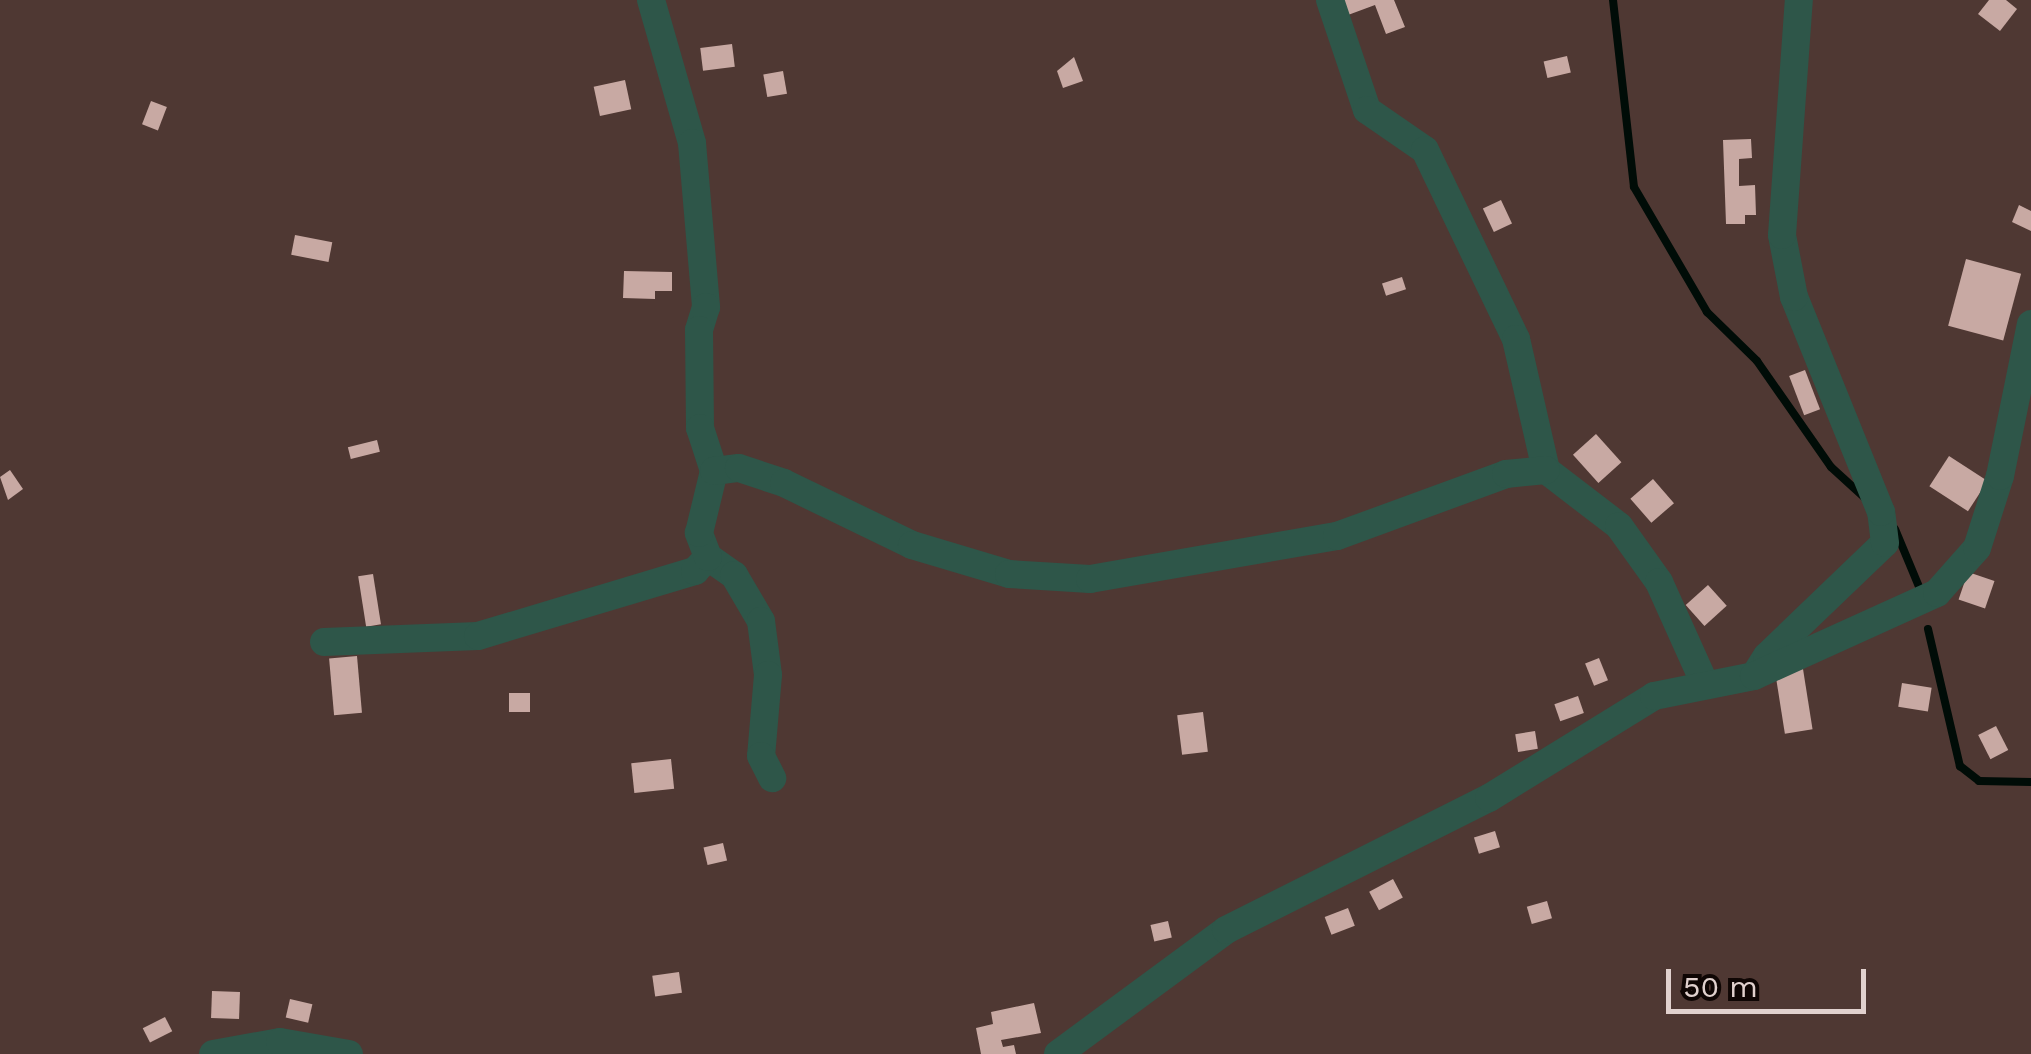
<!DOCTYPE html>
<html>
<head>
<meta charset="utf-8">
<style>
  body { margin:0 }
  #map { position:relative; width:2031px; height:1054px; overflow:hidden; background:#2d1713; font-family:"Work Sans",sans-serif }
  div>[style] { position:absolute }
  .green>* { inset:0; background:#4f3833; transform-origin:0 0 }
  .stream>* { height:8px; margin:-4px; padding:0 4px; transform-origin:4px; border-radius:4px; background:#000c07 }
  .building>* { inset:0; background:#c8a9a3; transform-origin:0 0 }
  .minor>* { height:28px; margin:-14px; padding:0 14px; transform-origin:14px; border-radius:14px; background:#2e5649 }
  span { translate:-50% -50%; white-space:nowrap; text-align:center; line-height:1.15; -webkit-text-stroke:10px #0f0604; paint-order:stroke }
  .scale { position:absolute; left:1666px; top:969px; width:200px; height:45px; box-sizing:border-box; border:5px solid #e1d1ce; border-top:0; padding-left:12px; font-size:30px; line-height:35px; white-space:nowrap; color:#e1d1ce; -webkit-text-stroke:8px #0f0604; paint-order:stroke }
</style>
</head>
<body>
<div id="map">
  <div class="green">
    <div style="left:0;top:0;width:2031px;height:1054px"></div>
  </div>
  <div class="stream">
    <div style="left:1613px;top:0;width:188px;rotate:83.6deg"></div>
    <div style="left:1634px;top:187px;width:145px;rotate:59.7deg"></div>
    <div style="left:1707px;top:312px;width:70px;rotate:44.4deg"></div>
    <div style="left:1757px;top:361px;width:129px;rotate:55.1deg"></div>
    <div style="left:1831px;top:467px;width:46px;rotate:42.4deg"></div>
    <div style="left:1895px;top:529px;width:65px;rotate:67.4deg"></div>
    <div style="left:1928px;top:629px;width:141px;rotate:76.9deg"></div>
    <div style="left:1960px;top:766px;width:24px;rotate:38deg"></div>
    <div style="left:1979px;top:781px;width:52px;rotate:1.1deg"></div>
  </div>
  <div class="building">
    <div style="clip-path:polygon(1343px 0,1394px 0,1405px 27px,1386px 34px,1375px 5px,1348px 15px)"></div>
    <div style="clip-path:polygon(1989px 0,2006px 0,2017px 9px,2000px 31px,1978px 14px)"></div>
    <div style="left:732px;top:44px;width:23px;height:32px;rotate:83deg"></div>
    <div style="left:1567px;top:56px;width:17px;height:24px;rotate:77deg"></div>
    <div style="clip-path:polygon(1074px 57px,1083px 81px,1063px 88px,1057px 71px)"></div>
    <div style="left:783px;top:71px;width:23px;height:20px;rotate:80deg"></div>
    <div style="left:625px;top:80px;width:30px;height:32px;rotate:78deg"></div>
    <div style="left:151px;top:101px;width:17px;height:25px;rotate:21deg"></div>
    <div style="clip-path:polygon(1751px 139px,1752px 158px,1739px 159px,1739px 186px,1755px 185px,1756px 215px,1745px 215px,1745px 224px,1726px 224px,1723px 140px)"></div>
    <div style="left:1501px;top:200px;width:26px;height:20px;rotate:65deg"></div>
    <div style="clip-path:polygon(2019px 205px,2031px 211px,2031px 231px,2012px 222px)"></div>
    <div style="left:295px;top:235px;width:38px;height:20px;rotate:11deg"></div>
    <div style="left:1966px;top:259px;width:57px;height:69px;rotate:15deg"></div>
    <div style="clip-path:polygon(624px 271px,672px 272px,672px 291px,655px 291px,655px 299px,623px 298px)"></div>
    <div style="left:1402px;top:277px;width:13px;height:21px;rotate:72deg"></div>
    <div style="left:1805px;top:370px;width:42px;height:17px;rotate:69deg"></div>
    <div style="left:1596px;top:434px;width:38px;height:31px;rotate:48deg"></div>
    <div style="left:377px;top:440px;width:12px;height:30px;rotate:76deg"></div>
    <div style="left:1949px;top:456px;width:46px;height:36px;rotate:33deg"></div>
    <div style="clip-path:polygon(10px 470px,23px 489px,8px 500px,0 477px)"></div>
    <div style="left:1653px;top:479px;width:32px;height:30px;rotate:49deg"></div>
    <div style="left:1968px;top:572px;width:28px;height:29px;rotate:19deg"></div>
    <div style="left:373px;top:574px;width:51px;height:15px;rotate:81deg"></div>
    <div style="left:1708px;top:585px;width:28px;height:30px;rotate:48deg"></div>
    <div style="left:357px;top:656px;width:57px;height:28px;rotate:85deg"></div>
    <div style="left:1599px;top:658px;width:24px;height:15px;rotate:68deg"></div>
    <div style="left:1803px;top:669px;width:61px;height:28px;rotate:81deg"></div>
    <div style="left:1902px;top:683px;width:30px;height:24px;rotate:9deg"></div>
    <div style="left:530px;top:693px;width:19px;height:21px;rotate:90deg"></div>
    <div style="left:1578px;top:696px;width:18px;height:25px;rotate:71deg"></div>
    <div style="left:1203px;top:712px;width:40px;height:26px;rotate:83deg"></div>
    <div style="left:1996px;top:726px;width:27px;height:20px;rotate:63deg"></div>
    <div style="left:1535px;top:731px;width:18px;height:20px;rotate:81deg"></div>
    <div style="left:671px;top:759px;width:30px;height:40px;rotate:84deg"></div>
    <div style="left:1495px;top:831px;width:17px;height:22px;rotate:73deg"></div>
    <div style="left:723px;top:843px;width:18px;height:20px;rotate:77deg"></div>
    <div style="left:1393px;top:879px;width:21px;height:27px;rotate:62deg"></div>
    <div style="left:1547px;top:901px;width:18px;height:21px;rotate:74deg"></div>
    <div style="left:1348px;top:908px;width:19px;height:25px;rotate:69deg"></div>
    <div style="left:1168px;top:921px;width:17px;height:18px;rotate:77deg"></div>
    <div style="left:679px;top:972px;width:21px;height:27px;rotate:82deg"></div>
    <div style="left:212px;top:991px;width:28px;height:27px;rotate:2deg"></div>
    <div style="left:290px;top:999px;width:23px;height:19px;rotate:13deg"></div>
    <div style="clip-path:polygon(1034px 1003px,1041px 1033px,1001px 1040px,1003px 1047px,1014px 1045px,1016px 1054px,981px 1054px,976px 1028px,993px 1024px,991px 1012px)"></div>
    <div style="left:165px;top:1017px;width:16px;height:25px;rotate:63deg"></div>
  </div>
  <div class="minor">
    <div style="left:651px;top:0;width:149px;rotate:74deg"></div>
    <div style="left:692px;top:143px;width:165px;rotate:85.1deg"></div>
    <div style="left:706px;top:307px;width:24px;rotate:107deg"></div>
    <div style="left:699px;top:330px;width:98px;rotate:89.4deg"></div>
    <div style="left:700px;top:428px;width:45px;rotate:72deg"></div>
    <div style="left:1330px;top:0;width:116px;rotate:71.4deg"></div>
    <div style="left:1367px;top:110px;width:70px;rotate:34.6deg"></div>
    <div style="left:1425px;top:150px;width:210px;rotate:64.3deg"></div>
    <div style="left:1516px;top:339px;width:134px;rotate:77.1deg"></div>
    <div style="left:1546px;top:470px;width:92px;rotate:37.5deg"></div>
    <div style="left:1619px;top:526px;width:69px;rotate:54.5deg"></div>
    <div style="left:1659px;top:582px;width:110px;rotate:65.8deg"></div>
    <div style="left:708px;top:557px;width:32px;rotate:35deg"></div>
    <div style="left:734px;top:575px;width:53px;rotate:59.6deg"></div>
    <div style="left:761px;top:621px;width:54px;rotate:82.6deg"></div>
    <div style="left:768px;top:675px;width:81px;rotate:94.9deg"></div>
    <div style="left:761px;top:756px;width:25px;rotate:63deg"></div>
    <div style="left:324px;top:642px;width:154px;rotate:-2.2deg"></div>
    <div style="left:478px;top:636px;width:227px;rotate:-16.7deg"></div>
    <div style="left:695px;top:571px;width:19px;rotate:-47deg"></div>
    <div style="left:708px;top:557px;width:26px;rotate:-111deg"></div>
    <div style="left:699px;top:533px;width:64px;rotate:-76.4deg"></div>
    <div style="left:714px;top:471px;width:25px;rotate:-7deg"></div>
    <div style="left:739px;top:468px;width:47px;rotate:18.4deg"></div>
    <div style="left:784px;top:483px;width:142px;rotate:25.8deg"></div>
    <div style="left:912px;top:545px;width:101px;rotate:16.6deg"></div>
    <div style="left:1009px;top:574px;width:81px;rotate:3.5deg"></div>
    <div style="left:1090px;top:579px;width:251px;rotate:-9.9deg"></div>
    <div style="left:1337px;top:536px;width:180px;rotate:-20.1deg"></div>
    <div style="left:1506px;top:474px;width:40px;rotate:-5.7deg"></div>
    <div style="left:1755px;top:675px;width:22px;rotate:-58deg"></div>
    <div style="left:1767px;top:656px;width:163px;rotate:-43.8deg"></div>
    <div style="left:1885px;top:543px;width:31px;rotate:-97deg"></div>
    <div style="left:1881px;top:512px;width:232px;rotate:-112deg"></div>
    <div style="left:1794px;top:297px;width:63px;rotate:-101deg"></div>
    <div style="left:1782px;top:235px;width:236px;rotate:-85.9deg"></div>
    <div style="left:213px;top:1054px;width:68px;rotate:-10.2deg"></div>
    <div style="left:280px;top:1042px;width:70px;rotate:9.9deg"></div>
    <div style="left:1058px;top:1054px;width:209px;rotate:-36.4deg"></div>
    <div style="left:1226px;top:930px;width:294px;rotate:-26.7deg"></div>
    <div style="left:1489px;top:798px;width:194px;rotate:-31.7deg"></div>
    <div style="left:1654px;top:696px;width:102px;rotate:-11.3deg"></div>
    <div style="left:1754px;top:676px;width:201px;rotate:-24.4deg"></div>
    <div style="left:1937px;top:593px;width:60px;rotate:-48.4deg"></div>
    <div style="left:1977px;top:548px;width:76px;rotate:-72.3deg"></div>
    <div style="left:2000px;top:476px;width:155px;rotate:-78.5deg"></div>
  </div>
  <div class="scale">50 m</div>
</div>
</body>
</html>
